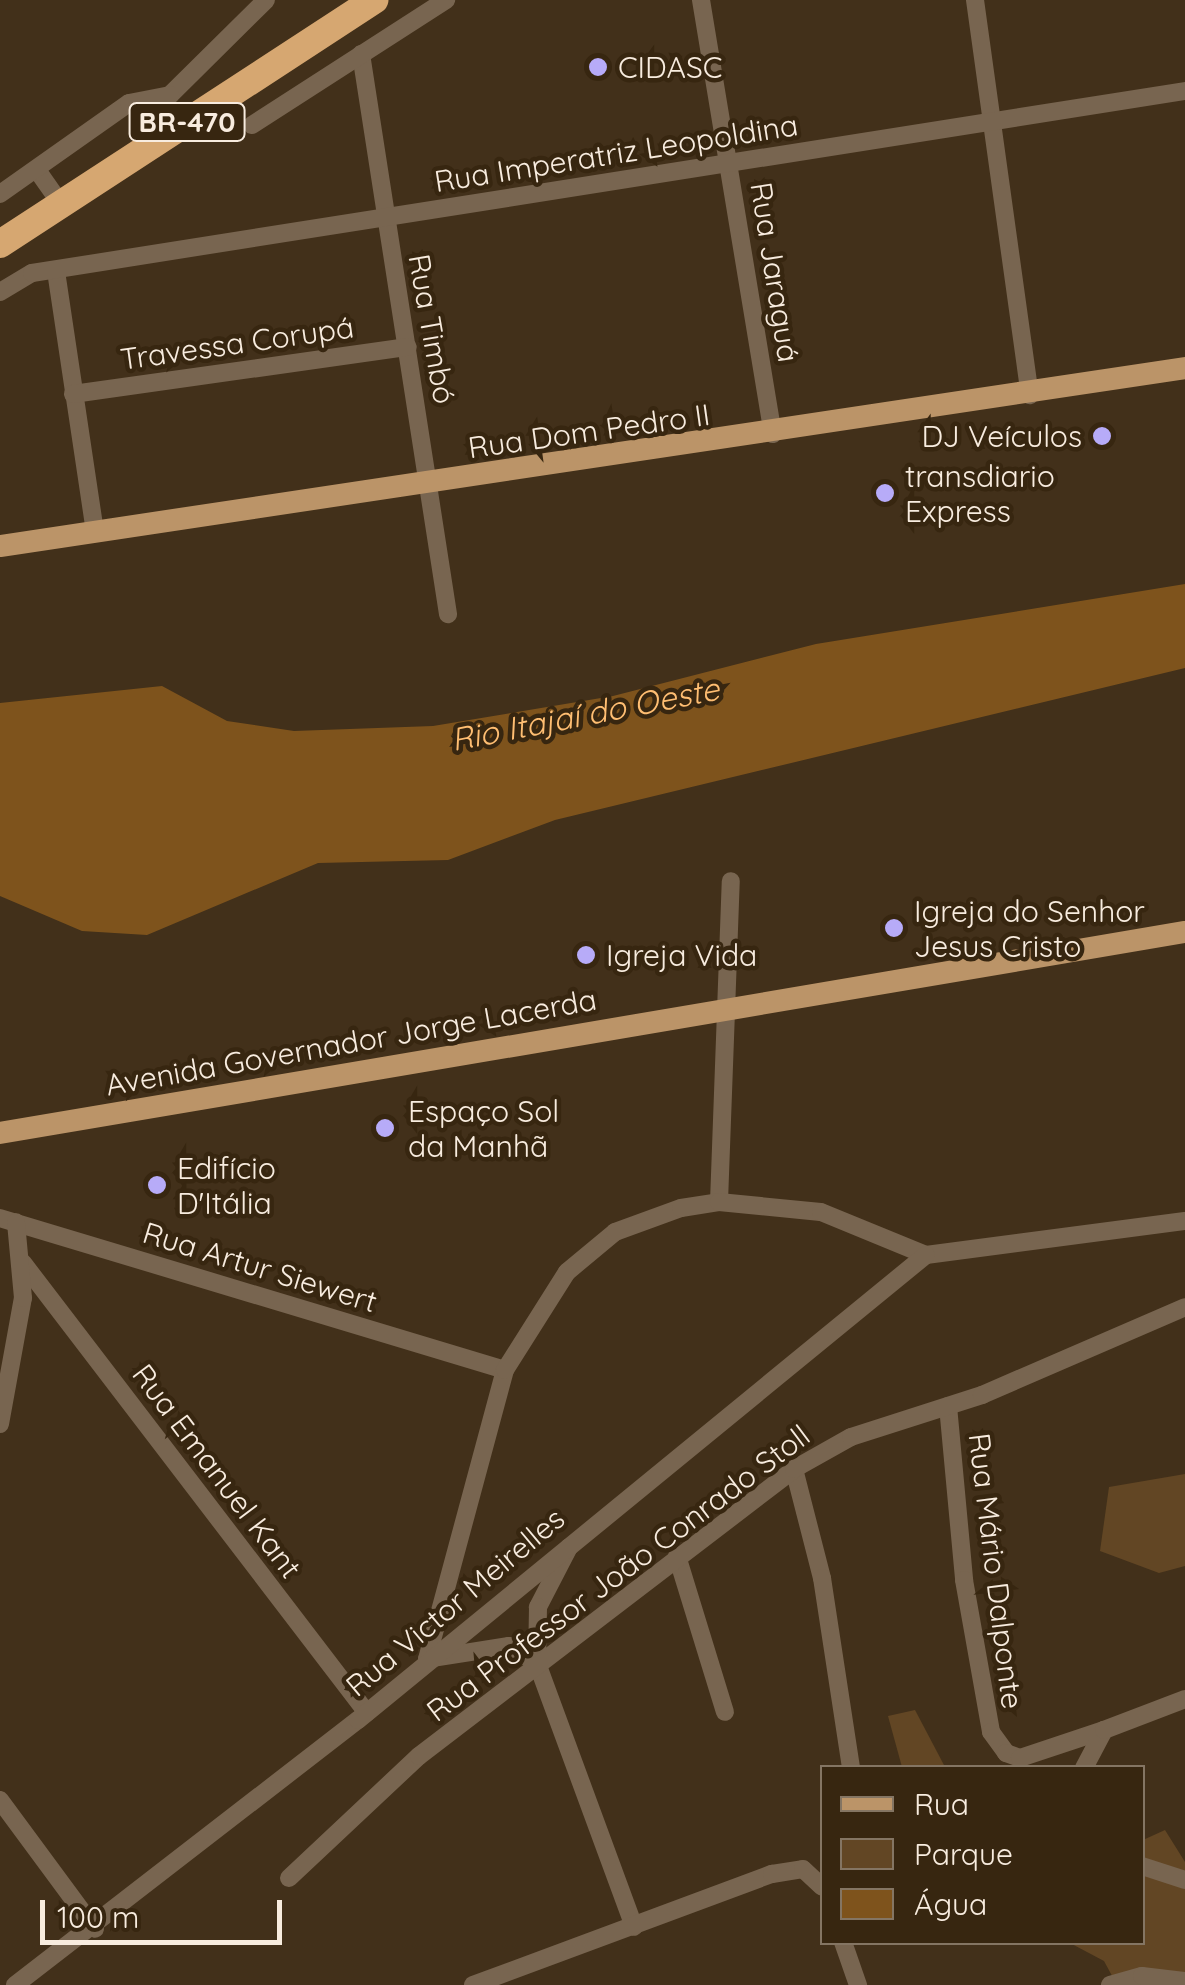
<!DOCTYPE html>
<html>
<head>
<meta charset="utf-8">
<style>
  body { margin:0 }
  #map { position:relative; width:1185px; height:1985px; overflow:hidden; background:#42301a; font-family:Quicksand,sans-serif }
  div>[style] { position:absolute }
  .green>* { inset:0; background:#624624 }
  .water>* { inset:0; background:#7e531c }
  .minor>* { height:18px; margin:-9px; padding:0 9px; transform-origin:9px; border-radius:9px; background:#786550 }
  .major>* { height:22px; margin:-11px; padding:0 11px; transform-origin:11px; border-radius:11px; background:#bb9468 }
  .highway>* { height:28px; margin:-14px; padding:0 14px; transform-origin:14px; border-radius:14px; background:#d6a771 }
  .dots>* { width:28px; height:28px; translate:-50% -50%; box-sizing:border-box; border:5px solid #372610; border-radius:50% }
  span { translate:-50% -50%; white-space:nowrap; text-align:center; line-height:1.15; -webkit-text-stroke:9px #372610; paint-order:stroke }
  .shield-label span { padding:2px 8px; background:#372610; border:2px solid; border-radius:8px; -webkit-text-stroke-width:0 }
  .shield-label { font-size:28px; color:#f8ecdf; font-weight:700 }
  .poi-label { font-size:30px; color:#f8ecdf }
  .left { translate:0 -50%; text-align:left }
  .right { translate:-100% -50%; text-align:right }
  .street-label { font-size:30px; color:#f8ecdf }
  .water-label { font-size:32px; color:#ffbe72; font-style:italic }
  .legend { position:absolute; left:820px; top:1765px; width:325px; height:180px; box-sizing:border-box; background:#372610; border:2px solid #847563; margin:0; padding:12px 18px; list-style:none; font-size:30px; color:#f8ecdf }
  .legend li { display:flex; align-items:center; gap:20px; height:50px }
  .legend b { width:50px; border:2px solid #847563 }
  .scale { position:absolute; left:40px; top:1900px; width:242px; height:45px; box-sizing:border-box; border:5px solid #f8ecdf; border-top:0; padding-left:12px; font-size:30px; line-height:35px; white-space:nowrap; color:#f8ecdf; -webkit-text-stroke:8px #372610; paint-order:stroke }
</style>
</head>
<body>
<div id="map">
  <div class="green">
    <div style="clip-path:polygon(1185px 1474px,1185px 1566px,1159px 1573px,1100px 1551px,1109px 1487px)"></div>
    <div style="clip-path:polygon(915px 1710px,945px 1767px,902px 1767px,888px 1716px)"></div>
    <div style="clip-path:polygon(1165px 1830px,1185px 1862px,1185px 1985px,1117px 1985px,1104px 1961px,1070px 1943px,1142px 1942px,1143px 1840px)"></div>
  </div>
  <div class="water">
    <div style="clip-path:polygon(1185px 584px,1185px 668px,555px 820px,448px 860px,318px 863px,147px 935px,82px 931px,0 896px,0 703px,162px 686px,227px 721px,294px 731px,433px 726px,613px 696px,816px 644px)"></div>
  </div>
  <div class="minor">
    <div style="left:701px;top:0;width:440px;rotate:80.6deg"></div>
    <div style="left:975px;top:0;width:399px;rotate:82.1deg"></div>
    <div style="left:361px;top:54px;width:567px;rotate:81.17deg"></div>
    <div style="left:170px;top:95px;width:135px;rotate:-44.7deg"></div>
    <div style="left:252px;top:125px;width:231px;rotate:-32.8deg"></div>
    <div style="left:37px;top:170px;width:42px;rotate:54.8deg"></div>
    <div style="left:0;top:194px;width:158px;rotate:-35.2deg"></div>
    <div style="left:129px;top:103px;width:42px;rotate:-11deg"></div>
    <div style="left:56px;top:271px;width:264px;rotate:81.5deg"></div>
    <div style="left:0;top:292px;width:37px;rotate:-31deg"></div>
    <div style="left:32px;top:273px;width:1167px;rotate:-8.97deg"></div>
    <div style="left:73px;top:394px;width:338px;rotate:-8deg"></div>
    <div style="left:719px;top:1202px;width:321px;rotate:-87.9deg"></div>
    <div style="left:0;top:1218px;width:527px;rotate:16.75deg"></div>
    <div style="left:926px;top:1255px;width:261px;rotate:-7.5deg"></div>
    <div style="left:23px;top:1263px;width:566px;rotate:52.6deg"></div>
    <div style="left:948px;top:1406px;width:175px;rotate:84.7deg"></div>
    <div style="left:964px;top:1580px;width:154px;rotate:79.9deg"></div>
    <div style="left:991px;top:1732px;width:26px;rotate:54deg"></div>
    <div style="left:1006px;top:1753px;width:15px;rotate:20deg"></div>
    <div style="left:1020px;top:1758px;width:89px;rotate:-18.4deg"></div>
    <div style="left:0;top:1424px;width:128px;rotate:-79.7deg"></div>
    <div style="left:23px;top:1298px;width:76px;rotate:-95.3deg"></div>
    <div style="left:794px;top:1469px;width:113px;rotate:75.6deg"></div>
    <div style="left:822px;top:1578px;width:192px;rotate:81.3deg"></div>
    <div style="left:569px;top:1547px;width:68px;rotate:117.3deg"></div>
    <div style="left:538px;top:1607px;width:56px;rotate:91deg"></div>
    <div style="left:537px;top:1663px;width:281px;rotate:69.8deg"></div>
    <div style="left:677px;top:1556px;width:163px;rotate:72.9deg"></div>
    <div style="left:537px;top:1663px;width:33px;rotate:-149deg"></div>
    <div style="left:509px;top:1646px;width:83px;rotate:171deg"></div>
    <div style="left:427px;top:1659px;width:299px;rotate:-74.9deg"></div>
    <div style="left:505px;top:1370px;width:116px;rotate:-57.7deg"></div>
    <div style="left:567px;top:1272px;width:62px;rotate:-39.8deg"></div>
    <div style="left:615px;top:1232px;width:70px;rotate:-20deg"></div>
    <div style="left:681px;top:1208px;width:38px;rotate:-9deg"></div>
    <div style="left:719px;top:1202px;width:102px;rotate:5.6deg"></div>
    <div style="left:821px;top:1212px;width:113px;rotate:22.3deg"></div>
    <div style="left:1084px;top:1768px;width:43px;rotate:-62.2deg"></div>
    <div style="left:1104px;top:1730px;width:87px;rotate:-20.9deg"></div>
    <div style="left:0;top:1800px;width:160px;rotate:53.6deg"></div>
    <div style="left:1142px;top:1866px;width:45px;rotate:18deg"></div>
    <div style="left:289px;top:1878px;width:178px;rotate:-43.2deg"></div>
    <div style="left:419px;top:1756px;width:472px;rotate:-37.4deg"></div>
    <div style="left:794px;top:1469px;width:65px;rotate:-29.3deg"></div>
    <div style="left:851px;top:1437px;width:138px;rotate:-17.8deg"></div>
    <div style="left:982px;top:1395px;width:221px;rotate:-23.4deg"></div>
    <div style="left:843px;top:1942px;width:46px;rotate:70.8deg"></div>
    <div style="left:15px;top:1985px;width:433px;rotate:-37.7deg"></div>
    <div style="left:358px;top:1720px;width:734px;rotate:-39.31deg"></div>
    <div style="left:473px;top:1985px;width:319px;rotate:-20.4deg"></div>
    <div style="left:772px;top:1874px;width:31px;rotate:-9deg"></div>
    <div style="left:803px;top:1869px;width:26px;rotate:43deg"></div>
    <div style="left:1110px;top:1985px;width:33px;rotate:-16deg"></div>
    <div style="left:1142px;top:1976px;width:43px;rotate:6.6deg"></div>
  </div>
  <div class="major">
    <div style="left:0;top:546px;width:1198px;rotate:-8.54deg"></div>
    <div style="left:0;top:1133px;width:1202px;rotate:-9.63deg"></div>
  </div>
  <div class="highway">
    <div style="left:0;top:244px;width:447px;rotate:-33.1deg"></div>
  </div>
  <div class="dots">
    <div style="left:598px;top:67px;background:#b7abf8"></div>
    <div style="left:1102px;top:436px;background:#b7abf8"></div>
    <div style="left:885px;top:493px;background:#b7abf8"></div>
    <div style="left:894px;top:928px;background:#b7abf8"></div>
    <div style="left:586px;top:955px;background:#b7abf8"></div>
    <div style="left:385px;top:1128px;background:#b7abf8"></div>
    <div style="left:157px;top:1185px;background:#b7abf8"></div>
  </div>
  <div class="shield-label">
    <span style="left:187px;top:122px">BR-470</span>
  </div>
  <div class="poi-label">
    <span class="left" style="left:618px;top:67px">CIDASC</span>
    <span class="right" style="left:1082px;top:436px">DJ Veículos</span>
    <span class="left" style="left:905px;top:493px">transdiario<br>Express</span>
    <span class="left" style="left:914px;top:928px">Igreja do Senhor<br>Jesus Cristo</span>
    <span class="left" style="left:606px;top:955px">Igreja Vida</span>
    <span class="left" style="left:408px;top:1128px">Espaço Sol<br>da Manhã</span>
    <span class="left" style="left:177px;top:1185px">Edifício<br>D'Itália</span>
  </div>
  <div class="street-label">
    <span style="left:616px;top:153px;rotate:-9deg">Rua Imperatriz Leopoldina</span>
    <span style="left:775px;top:272px;rotate:81deg">Rua Jaraguá</span>
    <span style="left:432px;top:329px;rotate:80deg">Rua Timbó</span>
    <span style="left:237px;top:343px;rotate:-8deg">Travessa Corupá</span>
    <span style="left:589px;top:431px;rotate:-8deg">Rua Dom Pedro II</span>
    <span style="left:351px;top:1042px;rotate:-10deg">Avenida Governador Jorge Lacerda</span>
    <span style="left:260px;top:1267px;rotate:17deg">Rua Artur Siewert</span>
    <span style="left:217px;top:1471px;rotate:53deg">Rua Emanuel Kant</span>
    <span style="left:996px;top:1571px;rotate:83deg">Rua Mário Dalponte</span>
    <span style="left:618px;top:1573px;rotate:-37deg">Rua Professor João Conrado Stoll</span>
    <span style="left:455px;top:1602px;rotate:-40deg">Rua Victor Meirelles</span>
  </div>
  <div class="water-label">
    <span style="left:585px;top:714px;rotate:-11deg">Rio Itajaí do Oeste</span>
  </div>
  <ul class="legend">
  <li><b style="height:12px;background:#bb9468"></b>Rua</li>
  <li><b style="height:28px;background:#624624"></b>Parque</li>
  <li><b style="height:28px;background:#7e531c"></b>Água</li>
  </ul>
  <div class="scale">100 m</div>
</div>
</body>
</html>
